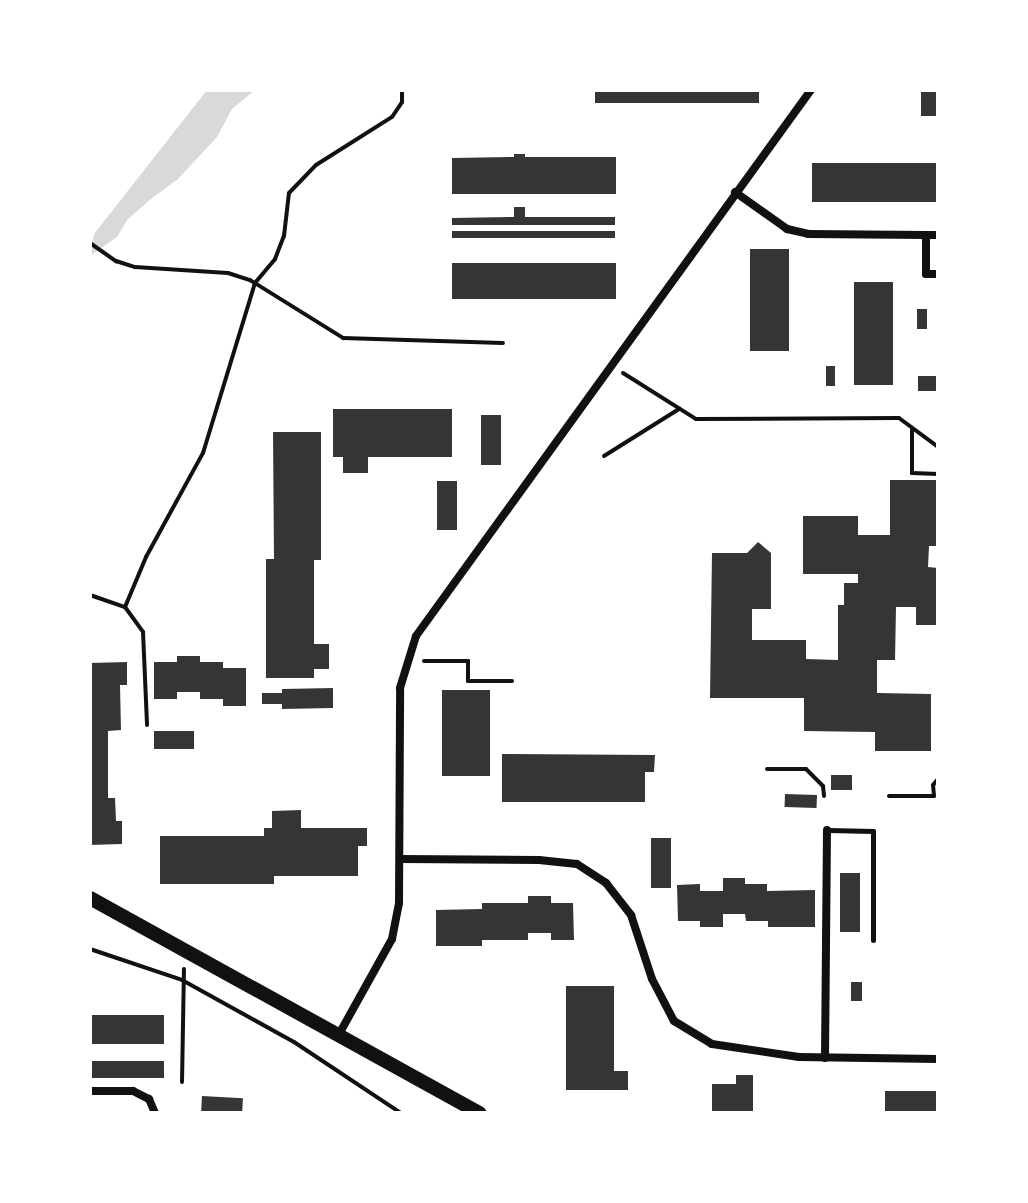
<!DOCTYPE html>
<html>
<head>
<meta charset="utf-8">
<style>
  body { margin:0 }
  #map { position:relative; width:1028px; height:1203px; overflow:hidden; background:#fff; font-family:Raleway,sans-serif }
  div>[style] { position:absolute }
  .water>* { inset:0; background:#d9d9d9 }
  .building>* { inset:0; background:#353535; transform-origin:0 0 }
  .path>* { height:4px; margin:-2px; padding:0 2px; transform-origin:2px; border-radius:2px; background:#111 }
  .service>* { height:5px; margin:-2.5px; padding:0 2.5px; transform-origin:2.5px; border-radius:2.5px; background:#111 }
  .minor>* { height:8px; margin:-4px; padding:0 4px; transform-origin:4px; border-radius:4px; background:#111 }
  .tertiary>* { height:14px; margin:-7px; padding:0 7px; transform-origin:7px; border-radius:7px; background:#111 }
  span { translate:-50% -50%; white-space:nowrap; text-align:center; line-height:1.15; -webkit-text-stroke:6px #fff; paint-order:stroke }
  .frame { position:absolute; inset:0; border:92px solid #fff; pointer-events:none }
</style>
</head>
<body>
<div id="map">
  <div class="water">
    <div style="clip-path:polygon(207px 90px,255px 90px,232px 109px,217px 137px,178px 179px,152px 198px,127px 220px,117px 237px,90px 256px,94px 234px)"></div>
  </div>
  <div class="building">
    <div style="left:595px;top:90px;width:164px;height:13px"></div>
    <div style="left:921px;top:90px;width:17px;height:26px"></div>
    <div style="clip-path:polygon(514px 154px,525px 154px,525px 157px,616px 157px,616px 194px,452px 194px,452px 158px,514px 157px)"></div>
    <div style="left:812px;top:163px;width:124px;height:39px"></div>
    <div style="clip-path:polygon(514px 207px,525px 207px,525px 217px,615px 217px,615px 225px,452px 225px,452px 218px,514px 217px)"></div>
    <div style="left:615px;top:231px;width:7px;height:163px;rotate:90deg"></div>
    <div style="left:750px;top:249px;width:39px;height:102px"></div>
    <div style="left:452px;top:263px;width:164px;height:36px"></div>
    <div style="left:854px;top:282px;width:39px;height:103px"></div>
    <div style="left:927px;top:309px;width:20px;height:10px;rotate:90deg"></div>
    <div style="left:826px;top:366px;width:9px;height:20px"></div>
    <div style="left:918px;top:376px;width:20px;height:15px"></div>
    <div style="clip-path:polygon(333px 409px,452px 409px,452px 457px,368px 457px,368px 473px,343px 473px,343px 457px,333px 457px)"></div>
    <div style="left:481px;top:415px;width:20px;height:50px"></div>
    <div style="clip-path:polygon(273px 432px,321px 432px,321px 560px,314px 560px,314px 644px,329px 644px,329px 669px,314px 669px,314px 678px,266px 678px,266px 559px,274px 559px)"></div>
    <div style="clip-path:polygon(890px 480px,938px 480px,938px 546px,929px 546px,928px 567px,938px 568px,938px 625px,916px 625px,916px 607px,896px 607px,895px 660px,877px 660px,877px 693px,931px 694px,931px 751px,875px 751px,875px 732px,804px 731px,804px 698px,710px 698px,712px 553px,747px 553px,758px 542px,771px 553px,771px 609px,752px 609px,752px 640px,806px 640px,806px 659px,838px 660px,838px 605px,844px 605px,844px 583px,858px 583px,858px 574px,803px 574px,803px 516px,858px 516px,858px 535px,890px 535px)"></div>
    <div style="left:437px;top:481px;width:20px;height:49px"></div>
    <div style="clip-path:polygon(177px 656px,200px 656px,200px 662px,223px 662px,223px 668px,246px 668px,246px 706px,223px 706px,223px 699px,200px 699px,200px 692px,177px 692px,177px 699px,154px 699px,154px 662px,177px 662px)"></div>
    <div style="clip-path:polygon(127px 662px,127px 685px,120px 685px,121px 730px,108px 731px,108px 798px,115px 798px,116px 821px,122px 821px,122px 844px,90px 845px,90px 663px)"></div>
    <div style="clip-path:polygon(333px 688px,333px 708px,282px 709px,282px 704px,262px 704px,262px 693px,282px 693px,282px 689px)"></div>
    <div style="left:442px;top:690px;width:48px;height:86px"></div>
    <div style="left:154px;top:731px;width:40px;height:18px"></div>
    <div style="clip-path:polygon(502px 754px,655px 755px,654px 772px,645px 772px,645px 802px,502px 802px)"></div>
    <div style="left:831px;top:775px;width:21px;height:15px"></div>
    <div style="left:785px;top:794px;width:32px;height:13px;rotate:2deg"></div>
    <div style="clip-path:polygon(301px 810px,301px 828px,367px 828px,367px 846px,358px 846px,358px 876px,274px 876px,274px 884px,160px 884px,160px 836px,264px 836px,264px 828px,272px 828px,272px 811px)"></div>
    <div style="left:671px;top:838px;width:50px;height:20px;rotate:90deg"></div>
    <div style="left:860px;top:873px;width:59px;height:20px;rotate:90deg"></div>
    <div style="clip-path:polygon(723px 878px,745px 878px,745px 884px,767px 884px,767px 891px,815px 890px,815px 927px,768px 927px,768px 921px,746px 921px,745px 914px,723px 914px,723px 927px,700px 927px,700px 921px,678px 921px,677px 885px,700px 884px,700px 891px,723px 891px)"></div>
    <div style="clip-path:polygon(528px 896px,551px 896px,551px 903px,573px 903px,574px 940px,551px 940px,551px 933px,528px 933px,528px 940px,482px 940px,482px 946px,436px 946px,436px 910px,482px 909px,482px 903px,528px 903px)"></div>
    <div style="left:851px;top:982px;width:11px;height:19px"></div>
    <div style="clip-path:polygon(566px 986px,614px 986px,614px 1071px,628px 1071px,628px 1090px,566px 1090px)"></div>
    <div style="left:90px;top:1015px;width:74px;height:29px"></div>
    <div style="left:90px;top:1061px;width:74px;height:17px"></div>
    <div style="clip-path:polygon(736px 1075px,753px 1075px,753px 1113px,712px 1113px,712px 1084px,736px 1084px)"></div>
    <div style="left:885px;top:1091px;width:53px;height:22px"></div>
    <div style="left:202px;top:1096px;width:41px;height:17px;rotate:3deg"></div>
  </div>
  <div class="path">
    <div style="left:90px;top:243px;width:32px;rotate:35deg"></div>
    <div style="left:116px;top:261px;width:20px;rotate:18deg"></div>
    <div style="left:135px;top:267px;width:93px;rotate:3.7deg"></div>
    <div style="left:228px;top:273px;width:23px;rotate:18deg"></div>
    <div style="left:250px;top:280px;width:110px;rotate:31.9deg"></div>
    <div style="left:343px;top:338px;width:160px;rotate:1.8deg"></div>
    <div style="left:623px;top:373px;width:86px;rotate:32.2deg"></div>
    <div style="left:696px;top:419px;width:203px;rotate:-0.3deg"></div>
    <div style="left:899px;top:418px;width:49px;rotate:36.6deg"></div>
    <div style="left:912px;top:430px;width:43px;rotate:90deg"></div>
    <div style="left:912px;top:473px;width:26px;rotate:2deg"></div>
    <div style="left:604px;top:456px;width:89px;rotate:-32.1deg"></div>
    <div style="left:90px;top:595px;width:37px;rotate:19deg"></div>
    <div style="left:125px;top:607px;width:31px;rotate:54deg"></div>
    <div style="left:143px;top:632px;width:93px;rotate:87.5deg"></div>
    <div style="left:125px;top:607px;width:54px;rotate:-67.2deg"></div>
    <div style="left:146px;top:557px;width:119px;rotate:-61.3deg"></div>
    <div style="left:203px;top:453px;width:178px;rotate:-73deg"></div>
    <div style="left:255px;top:283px;width:31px;rotate:-50deg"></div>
    <div style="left:275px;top:259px;width:25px;rotate:-69deg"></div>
    <div style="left:284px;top:236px;width:43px;rotate:-83.4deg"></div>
    <div style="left:289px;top:193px;width:39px;rotate:-46deg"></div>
    <div style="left:316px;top:165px;width:90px;rotate:-32.3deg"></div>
    <div style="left:392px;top:117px;width:18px;rotate:-56deg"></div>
    <div style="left:402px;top:102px;width:12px;rotate:-90deg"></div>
    <div style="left:424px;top:661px;width:44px"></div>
    <div style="left:468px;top:661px;width:20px;rotate:90deg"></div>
    <div style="left:468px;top:681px;width:44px"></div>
    <div style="left:767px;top:769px;width:39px"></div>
    <div style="left:806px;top:769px;width:24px;rotate:45deg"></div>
    <div style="left:823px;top:786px;width:10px;rotate:84deg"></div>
    <div style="left:889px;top:796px;width:45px"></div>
    <div style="left:934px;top:796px;width:11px;rotate:-95deg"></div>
    <div style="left:933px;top:785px;width:8px;rotate:-50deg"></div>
    <div style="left:90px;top:949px;width:97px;rotate:18.6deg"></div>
    <div style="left:182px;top:980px;width:128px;rotate:29deg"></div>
    <div style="left:294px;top:1042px;width:128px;rotate:33.6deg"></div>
    <div style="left:182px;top:1082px;width:113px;rotate:-89deg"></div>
  </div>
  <div class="service">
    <div style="left:828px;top:830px;width:45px;rotate:1.3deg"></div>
    <div style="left:873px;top:831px;width:109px;rotate:90deg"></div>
  </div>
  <div class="minor">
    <div style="left:735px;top:192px;width:64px;rotate:35.4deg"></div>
    <div style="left:787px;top:229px;width:22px;rotate:13deg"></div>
    <div style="left:808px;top:234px;width:118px;rotate:0.5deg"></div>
    <div style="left:926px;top:235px;width:39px;rotate:90deg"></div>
    <div style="left:926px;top:274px;width:12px"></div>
    <div style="left:926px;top:235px;width:12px"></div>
    <div style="left:401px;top:859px;width:138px;rotate:0.4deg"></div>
    <div style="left:539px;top:860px;width:38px;rotate:6deg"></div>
    <div style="left:577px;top:864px;width:35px;rotate:33deg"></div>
    <div style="left:606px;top:883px;width:41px;rotate:52deg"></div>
    <div style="left:631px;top:915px;width:67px;rotate:71.8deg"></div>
    <div style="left:652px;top:979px;width:47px;rotate:62.4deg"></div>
    <div style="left:674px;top:1021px;width:44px;rotate:31.2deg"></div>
    <div style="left:712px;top:1044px;width:88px;rotate:8.5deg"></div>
    <div style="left:799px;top:1057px;width:139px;rotate:0.8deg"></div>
    <div style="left:338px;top:1036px;width:111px;rotate:-60.9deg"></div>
    <div style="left:392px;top:939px;width:37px;rotate:-79deg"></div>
    <div style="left:399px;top:903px;width:215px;rotate:-89.7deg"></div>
    <div style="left:400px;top:688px;width:54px;rotate:-72.9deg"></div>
    <div style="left:416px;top:636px;width:674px;rotate:-54.12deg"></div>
    <div style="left:825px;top:1058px;width:228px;rotate:-89.5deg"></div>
    <div style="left:90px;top:1091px;width:43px"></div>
    <div style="left:133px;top:1091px;width:18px;rotate:27deg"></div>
    <div style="left:149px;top:1099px;width:15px;rotate:67deg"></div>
  </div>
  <div class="tertiary">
    <div style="left:90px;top:898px;width:445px;rotate:28.9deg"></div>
  </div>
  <div class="frame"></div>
</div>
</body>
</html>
